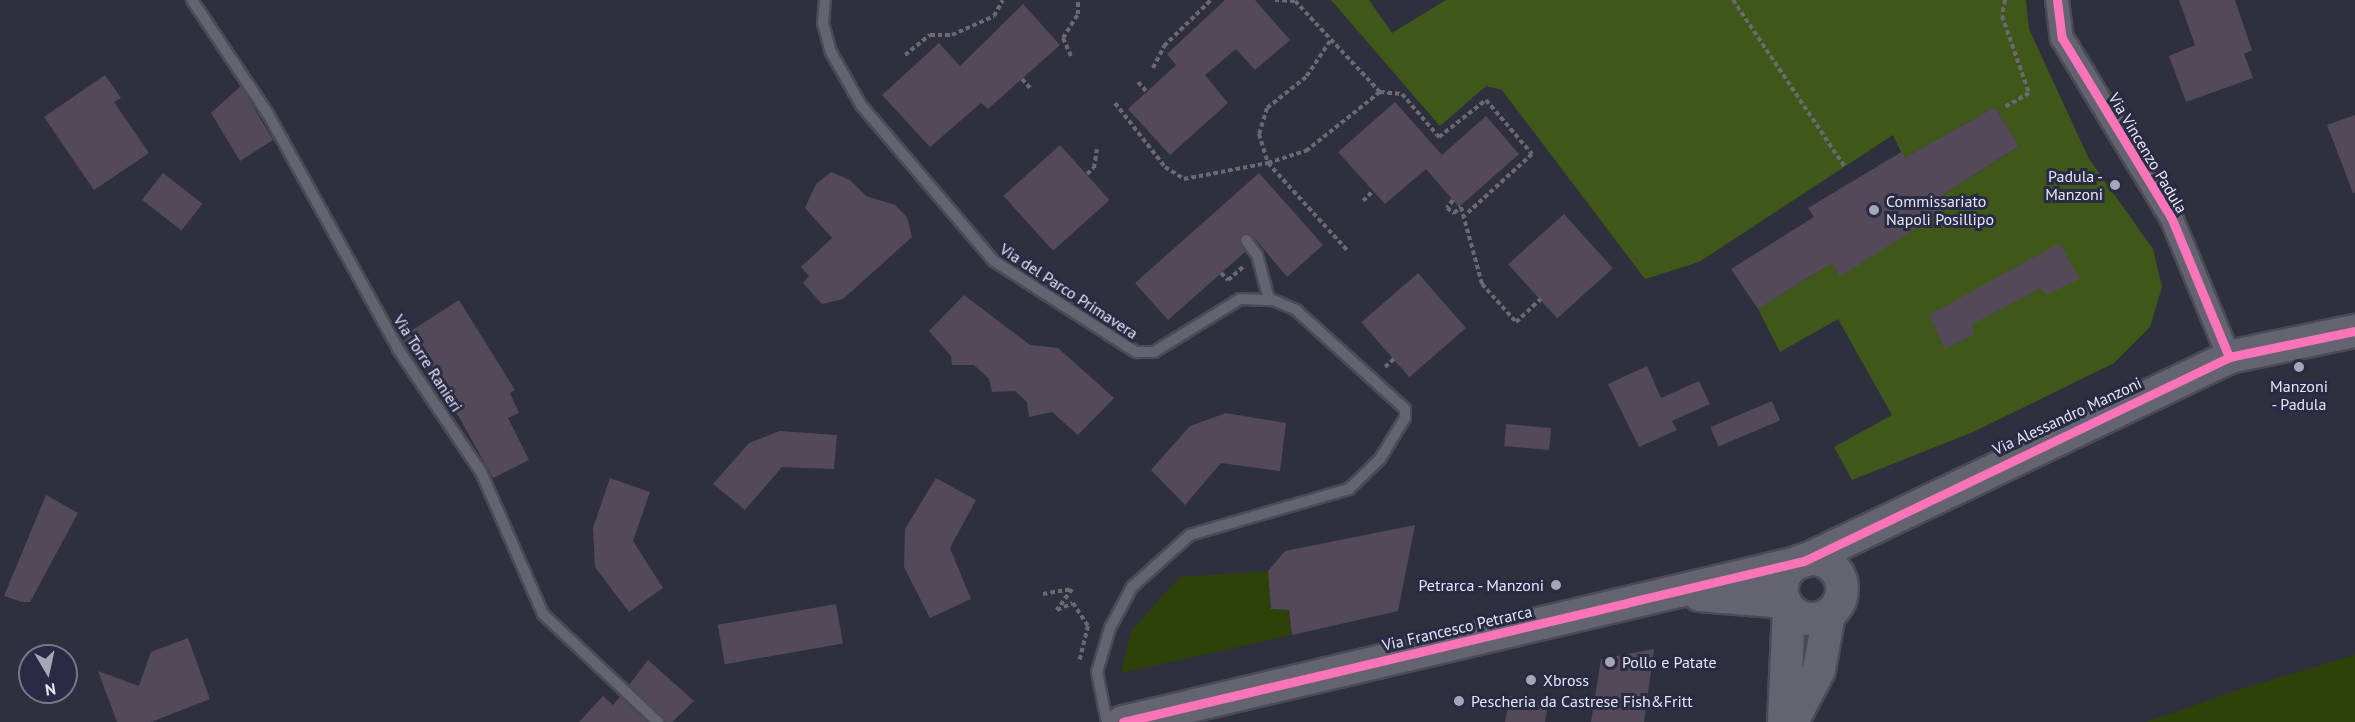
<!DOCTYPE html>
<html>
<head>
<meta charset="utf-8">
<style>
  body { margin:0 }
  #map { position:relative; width:2355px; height:722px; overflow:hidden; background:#2f303e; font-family:"PT Sans",sans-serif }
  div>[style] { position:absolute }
  .green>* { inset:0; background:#2e4108 }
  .forest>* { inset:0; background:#40571a }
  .building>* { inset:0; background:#534959; transform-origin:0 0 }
  .path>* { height:4px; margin-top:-2px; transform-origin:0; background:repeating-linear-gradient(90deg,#696a74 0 4.5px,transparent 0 7.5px) }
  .roads { filter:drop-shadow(2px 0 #4a4b57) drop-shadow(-2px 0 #4a4b57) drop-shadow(0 2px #4a4b57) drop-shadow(0 -2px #4a4b57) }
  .lane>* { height:10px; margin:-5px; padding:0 5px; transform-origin:5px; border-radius:5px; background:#63646f }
  .street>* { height:22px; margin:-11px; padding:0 11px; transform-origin:11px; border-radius:11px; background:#63646f }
  .secondary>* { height:32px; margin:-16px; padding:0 16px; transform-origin:16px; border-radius:16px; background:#63646f }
  .secondary>.ring { margin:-16px; padding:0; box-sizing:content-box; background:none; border:32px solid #63646f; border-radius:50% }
  .cycleway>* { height:9px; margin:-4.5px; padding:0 4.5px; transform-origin:4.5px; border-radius:4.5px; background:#fb73b8 }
  .dots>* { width:16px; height:16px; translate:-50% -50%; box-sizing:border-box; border:3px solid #292b44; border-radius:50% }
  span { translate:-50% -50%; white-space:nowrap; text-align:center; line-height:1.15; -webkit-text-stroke:6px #292b44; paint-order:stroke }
  .street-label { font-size:16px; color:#e4e6f7 }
  .poi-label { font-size:16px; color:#e4e6f7 }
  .right { translate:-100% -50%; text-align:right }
  .left { translate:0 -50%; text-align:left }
  .north { position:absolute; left:18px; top:644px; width:60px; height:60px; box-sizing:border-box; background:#292b44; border:2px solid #74768c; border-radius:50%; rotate:171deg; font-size:16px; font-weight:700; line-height:24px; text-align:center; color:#e4e6f7 }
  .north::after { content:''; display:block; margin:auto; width:21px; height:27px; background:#a5a6b6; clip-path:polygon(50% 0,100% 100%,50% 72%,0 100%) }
</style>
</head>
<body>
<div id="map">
  <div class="green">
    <div style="clip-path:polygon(1268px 571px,1271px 608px,1289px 610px,1291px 635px,1121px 673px,1131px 631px,1180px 577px)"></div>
    <div style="clip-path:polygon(2355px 655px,2355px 722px,2146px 722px,2244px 688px)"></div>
  </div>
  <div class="forest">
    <div style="clip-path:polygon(1331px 0,1369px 0,1392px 33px,1446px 0,2026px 0,2029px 29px,2089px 159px,2153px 249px,2162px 287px,2150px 327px,2114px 363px,1973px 432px,1852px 480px,1834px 447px,1892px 415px,1838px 319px,1780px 352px,1758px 309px,1832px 263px,1840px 276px,1950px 206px,1944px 194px,2019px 146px,1995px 107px,1904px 158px,1893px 135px,1699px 262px,1645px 279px,1502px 90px,1486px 86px,1440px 126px)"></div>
  </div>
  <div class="building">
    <div style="clip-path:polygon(1225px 0,1255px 0,1290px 40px,1255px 70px,1236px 49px,1205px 75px,1228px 103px,1170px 155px,1128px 109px,1176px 65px,1167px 54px)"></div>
    <div style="clip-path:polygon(2179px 0,2235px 0,2252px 50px,2244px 54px,2253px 78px,2186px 102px,2169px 56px,2195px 45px)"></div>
    <div style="clip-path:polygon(1023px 4px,1060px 45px,988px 109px,981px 103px,930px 147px,882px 95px,939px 43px,960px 66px)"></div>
    <div style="clip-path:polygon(105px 75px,121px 98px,114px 102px,149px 153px,94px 190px,44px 117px)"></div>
    <div style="clip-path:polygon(241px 86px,273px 140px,240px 161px,211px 113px)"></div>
    <div style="clip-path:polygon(1395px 102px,1442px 155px,1486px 116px,1519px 154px,1459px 207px,1426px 169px,1385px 204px,1338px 152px)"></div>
    <div style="clip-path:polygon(1995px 107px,2019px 146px,1944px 194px,1950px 206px,1840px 277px,1832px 263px,1758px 309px,1731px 269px,1814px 217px,1808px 208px,1903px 151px,1904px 158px)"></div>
    <div style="clip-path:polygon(2355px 115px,2355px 193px,2353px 193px,2327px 125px)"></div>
    <div style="left:1060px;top:145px;width:74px;height:76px;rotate:48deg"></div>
    <div style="clip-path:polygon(831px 172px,850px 180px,866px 196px,895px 205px,907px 217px,912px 237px,843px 299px,822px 304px,803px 283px,809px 276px,801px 267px,832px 238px,805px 208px,816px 184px)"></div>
    <div style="left:163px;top:173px;width:50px;height:34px;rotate:38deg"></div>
    <div style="clip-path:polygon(1259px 173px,1323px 245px,1287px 277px,1252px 235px,1242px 234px,1239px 241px,1245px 252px,1168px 320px,1135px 283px)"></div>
    <div style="left:1564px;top:214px;width:73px;height:75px;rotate:48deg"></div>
    <div style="clip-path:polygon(2060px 243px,2079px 279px,2046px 295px,2041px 288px,1971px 325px,1974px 334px,1945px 349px,1929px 315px)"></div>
    <div style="left:1418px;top:273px;width:73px;height:75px;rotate:49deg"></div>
    <div style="clip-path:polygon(964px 295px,1030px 345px,1058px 348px,1114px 398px,1078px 435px,1052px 412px,1029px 417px,1027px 402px,1015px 391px,992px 392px,989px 379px,974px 365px,952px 365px,951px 356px,929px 331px)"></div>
    <div style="clip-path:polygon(459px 300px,515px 390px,510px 393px,519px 413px,508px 418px,529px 460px,493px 478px,459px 417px,400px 338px)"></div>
    <div style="clip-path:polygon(1647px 366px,1661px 398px,1699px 381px,1710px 404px,1672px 421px,1677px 430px,1639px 447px,1608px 384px)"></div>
    <div style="left:1772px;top:401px;width:21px;height:67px;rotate:67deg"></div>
    <div style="clip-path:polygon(1226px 413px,1286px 423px,1280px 471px,1221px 463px,1185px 505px,1151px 470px,1190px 426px)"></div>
    <div style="left:1551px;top:428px;width:22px;height:45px;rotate:95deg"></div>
    <div style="clip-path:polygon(780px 431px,837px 435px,834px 469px,782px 467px,745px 510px,713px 484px,749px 443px)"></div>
    <div style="clip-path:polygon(610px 478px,650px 492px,633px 541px,663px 588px,629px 612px,595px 567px,593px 528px)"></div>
    <div style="clip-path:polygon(936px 478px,976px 500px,950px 548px,971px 599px,930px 618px,904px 567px,905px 529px)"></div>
    <div style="clip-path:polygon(46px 495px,78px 513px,30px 602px,22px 602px,4px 596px)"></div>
    <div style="clip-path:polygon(1415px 525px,1398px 611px,1292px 635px,1289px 610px,1271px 609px,1268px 571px,1285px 551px)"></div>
    <div style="left:836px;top:604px;width:40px;height:120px;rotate:80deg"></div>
    <div style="clip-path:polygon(188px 638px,210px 699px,151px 722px,117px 722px,98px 671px,139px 686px,151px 652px)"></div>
    <div style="clip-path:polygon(1654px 649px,1644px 722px,1591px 722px,1601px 659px)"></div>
    <div style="clip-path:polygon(648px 660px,694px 701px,672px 722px,665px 722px,629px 685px)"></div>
    <div style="clip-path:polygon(603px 696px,613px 705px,620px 697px,647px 722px,579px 722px)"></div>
    <div style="clip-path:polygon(1510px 696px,1548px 703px,1545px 722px,1505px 722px)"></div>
  </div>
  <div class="path">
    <div style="left:1275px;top:0;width:20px;rotate:3deg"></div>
    <div style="left:1733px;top:0;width:200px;rotate:56.2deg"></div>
    <div style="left:2005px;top:0;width:16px;rotate:101deg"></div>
    <div style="left:2002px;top:16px;width:82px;rotate:70.7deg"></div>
    <div style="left:2029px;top:93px;width:28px;rotate:150deg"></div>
    <div style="left:1295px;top:1px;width:125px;rotate:47deg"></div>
    <div style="left:1380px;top:92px;width:22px;rotate:5deg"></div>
    <div style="left:1402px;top:94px;width:57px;rotate:49.3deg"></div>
    <div style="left:1439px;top:137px;width:60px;rotate:-38.2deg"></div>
    <div style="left:1486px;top:100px;width:71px;rotate:49.6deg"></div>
    <div style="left:1532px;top:154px;width:92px;rotate:137.6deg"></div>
    <div style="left:1330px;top:41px;width:43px;rotate:123.7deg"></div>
    <div style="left:1306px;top:77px;width:50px;rotate:141.5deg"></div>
    <div style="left:1267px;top:108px;width:27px;rotate:107deg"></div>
    <div style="left:1259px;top:134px;width:30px;rotate:73deg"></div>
    <div style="left:1268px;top:163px;width:40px;rotate:-18deg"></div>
    <div style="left:1306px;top:151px;width:95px;rotate:-38.6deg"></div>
    <div style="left:905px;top:55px;width:32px;rotate:-39deg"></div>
    <div style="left:930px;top:35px;width:22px"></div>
    <div style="left:952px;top:35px;width:46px;rotate:-24.3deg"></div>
    <div style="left:994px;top:16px;width:18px;rotate:-61deg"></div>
    <div style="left:1071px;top:56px;width:20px;rotate:-114deg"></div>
    <div style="left:1063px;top:38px;width:28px;rotate:-58deg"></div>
    <div style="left:1078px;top:14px;width:14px;rotate:-90deg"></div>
    <div style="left:1153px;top:68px;width:25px;rotate:-63deg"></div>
    <div style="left:1164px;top:46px;width:66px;rotate:-44.4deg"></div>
    <div style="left:1022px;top:79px;width:15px;rotate:48deg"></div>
    <div style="left:1138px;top:82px;width:12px;rotate:48deg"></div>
    <div style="left:1115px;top:103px;width:81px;rotate:52deg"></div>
    <div style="left:1165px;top:167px;width:22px;rotate:32deg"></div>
    <div style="left:1184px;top:179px;width:86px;rotate:-10.8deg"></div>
    <div style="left:1268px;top:163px;width:118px;rotate:47.8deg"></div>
    <div style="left:1087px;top:174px;width:9px;rotate:-41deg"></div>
    <div style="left:1094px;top:168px;width:19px;rotate:-81deg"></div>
    <div style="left:1453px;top:200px;width:10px;rotate:127deg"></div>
    <div style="left:1447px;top:208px;width:9px;rotate:36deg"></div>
    <div style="left:1454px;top:213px;width:9px;rotate:-41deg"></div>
    <div style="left:1461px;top:207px;width:80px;rotate:74.7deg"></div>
    <div style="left:1482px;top:284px;width:51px;rotate:48.2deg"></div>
    <div style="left:1516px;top:322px;width:34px;rotate:-43deg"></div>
    <div style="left:1363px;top:201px;width:14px;rotate:-45deg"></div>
    <div style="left:1221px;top:273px;width:10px;rotate:45deg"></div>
    <div style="left:1228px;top:280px;width:20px;rotate:-41deg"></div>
    <div style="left:1385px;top:367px;width:12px;rotate:-42deg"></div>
    <div style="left:1043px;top:594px;width:29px;rotate:-10deg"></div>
    <div style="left:1072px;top:589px;width:26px;rotate:126deg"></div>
    <div style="left:1057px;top:610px;width:17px;rotate:-24deg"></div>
    <div style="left:1073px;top:603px;width:27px;rotate:57deg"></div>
    <div style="left:1088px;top:626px;width:36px;rotate:104deg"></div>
  </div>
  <div class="roads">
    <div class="lane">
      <div style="left:192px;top:0;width:137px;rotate:56.3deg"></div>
      <div style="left:268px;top:114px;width:269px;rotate:61deg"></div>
      <div style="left:398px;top:349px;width:148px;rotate:56deg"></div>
      <div style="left:481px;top:472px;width:155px;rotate:66.4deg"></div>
      <div style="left:543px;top:614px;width:158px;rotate:43.2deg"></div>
      <div style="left:825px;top:0;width:23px;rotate:95deg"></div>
      <div style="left:823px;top:23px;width:30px;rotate:75deg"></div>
      <div style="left:831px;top:52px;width:61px;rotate:60.5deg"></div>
      <div style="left:861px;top:105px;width:205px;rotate:49.6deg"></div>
      <div style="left:994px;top:261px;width:169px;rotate:32.7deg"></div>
      <div style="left:1136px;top:352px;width:18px"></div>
      <div style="left:1154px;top:352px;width:101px;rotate:-31.6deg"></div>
      <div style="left:1240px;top:299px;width:33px;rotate:2deg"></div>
      <div style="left:1273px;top:300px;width:25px;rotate:23deg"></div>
      <div style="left:1296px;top:310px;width:147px;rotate:42.2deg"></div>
      <div style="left:1405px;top:409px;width:9px;rotate:90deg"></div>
      <div style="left:1405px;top:418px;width:48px;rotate:121.4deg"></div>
      <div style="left:1380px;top:459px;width:43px;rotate:135.9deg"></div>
      <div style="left:1349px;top:489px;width:166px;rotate:163.9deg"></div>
      <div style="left:1190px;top:535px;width:78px;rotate:138.1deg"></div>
      <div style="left:1132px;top:587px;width:47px;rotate:118.2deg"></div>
      <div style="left:1110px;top:628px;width:46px;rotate:106.5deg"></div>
      <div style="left:1097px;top:672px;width:51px;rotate:78.7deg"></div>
      <div style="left:1246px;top:240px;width:19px;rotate:54deg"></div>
      <div style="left:1257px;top:255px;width:46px;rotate:74.7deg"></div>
    </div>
    <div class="street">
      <div style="left:2057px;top:0;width:38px;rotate:83deg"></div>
      <div style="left:2062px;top:38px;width:210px;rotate:58.7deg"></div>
      <div style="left:2171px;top:217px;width:152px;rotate:67.5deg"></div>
    </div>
    <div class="secondary">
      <div class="ring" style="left:1782px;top:559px;width:28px;height:28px"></div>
      <div style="left:1804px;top:561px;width:471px;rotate:-25.6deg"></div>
      <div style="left:2229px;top:357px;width:129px;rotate:-11.7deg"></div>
      <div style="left:1699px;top:595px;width:86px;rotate:4.7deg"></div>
      <div style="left:1123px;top:722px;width:693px;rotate:-13.27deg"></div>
      <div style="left:1784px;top:722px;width:113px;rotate:-87.5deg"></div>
      <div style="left:1792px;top:722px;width:59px;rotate:-62.6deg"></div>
      <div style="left:1819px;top:670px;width:57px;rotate:-79.9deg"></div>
    </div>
  </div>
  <div class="cycleway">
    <div style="left:2057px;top:0;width:38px;rotate:83deg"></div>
    <div style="left:2062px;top:38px;width:210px;rotate:58.7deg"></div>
    <div style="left:2171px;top:217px;width:152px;rotate:67.5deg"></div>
    <div style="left:1123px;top:722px;width:700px;rotate:-13.3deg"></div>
    <div style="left:1804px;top:561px;width:471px;rotate:-25.6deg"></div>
    <div style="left:2229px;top:357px;width:129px;rotate:-11.7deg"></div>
  </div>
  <div class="dots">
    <div style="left:2115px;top:185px;background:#a5a6b6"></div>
    <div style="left:1874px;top:210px;background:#a5a6b6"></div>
    <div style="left:2299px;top:367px;background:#a5a6b6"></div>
    <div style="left:1556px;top:585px;background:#a5a6b6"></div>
    <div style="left:1610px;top:662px;background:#a5a6b6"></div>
    <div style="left:1531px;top:680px;background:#a5a6b6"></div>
    <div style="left:1459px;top:701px;background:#a5a6b6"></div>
  </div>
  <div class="street-label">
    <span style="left:2148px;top:153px;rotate:59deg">Via Vincenzo Padula</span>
    <span style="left:1069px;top:291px;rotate:33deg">Via del Parco Primavera</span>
    <span style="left:428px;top:363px;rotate:57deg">Via Torre Ranieri</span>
    <span style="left:2067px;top:416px;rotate:-25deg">Via Alessandro Manzoni</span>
    <span style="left:1457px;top:628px;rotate:-13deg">Via Francesco Petrarca</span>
  </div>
  <div class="poi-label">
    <span class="right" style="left:2103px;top:185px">Padula -<br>Manzoni</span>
    <span class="left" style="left:1886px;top:210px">Commissariato<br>Napoli Posillipo</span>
    <span style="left:2299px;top:395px">Manzoni<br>- Padula</span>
    <span class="right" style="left:1544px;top:585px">Petrarca - Manzoni</span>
    <span class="left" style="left:1622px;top:662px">Pollo e Patate</span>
    <span class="left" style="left:1543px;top:680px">Xbross</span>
    <span class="left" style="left:1471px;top:701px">Pescheria da Castrese Fish&amp;Fritt</span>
  </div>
  <div class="north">N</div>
</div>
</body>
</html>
